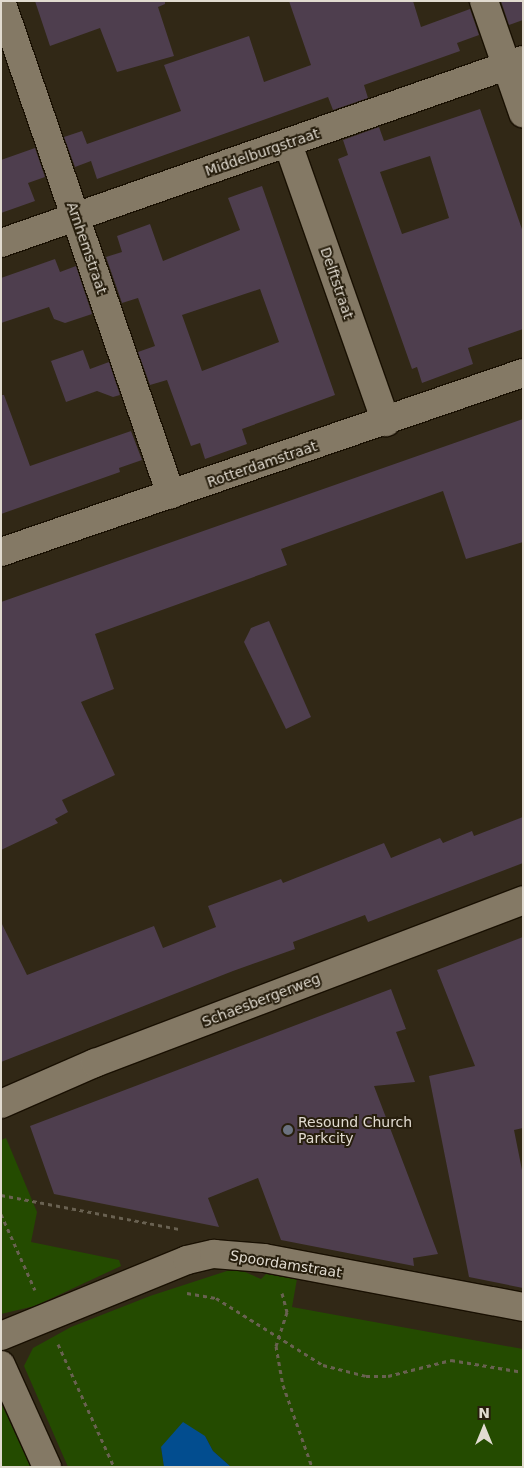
<!DOCTYPE html>
<html>
<head>
<meta charset="utf-8">
<style>
  body { margin:0 }
  #map { position:relative; width:524px; height:1468px; overflow:hidden; background:#312816; font-family:"DejaVu Sans",sans-serif }
  div>[style] { position:absolute }
  .green>* { inset:0; background:#244b00 }
  .water>* { inset:0; background:#024d8f }
  .building>* { inset:0; background:#4e3e4e }
  .path>* { height:3px; margin-top:-1.5px; transform-origin:0; background:repeating-linear-gradient(90deg,#696151 0 4px,transparent 0 8px) }
  .roads { filter:drop-shadow(1px 0 #191002) drop-shadow(-1px 0 #191002) drop-shadow(0 1px #191002) drop-shadow(0 -1px #191002) }
  .minor>* { height:28px; margin:-14px; padding:0 14px; transform-origin:14px; border-radius:14px; background:#847965 }
  .dots>* { width:14px; height:14px; translate:-50% -50%; box-sizing:border-box; border:2px solid #271e0d; border-radius:50% }
  span { translate:-50% -50%; white-space:nowrap; text-align:center; line-height:1.15; -webkit-text-stroke:4px #271e0d; paint-order:stroke }
  .street-label { font-size:14px; color:#e1dbd0 }
  .poi-label { font-size:14px; color:#e1dbd0 }
  .left { translate:0 -50%; text-align:left }
  .frame { position:absolute; inset:0; border:2px solid #e1dbd0; pointer-events:none }
  .north { position:absolute; left:459px; top:1403px; width:50px; height:50px; -webkit-text-stroke:4px #271e0d; paint-order:stroke; rotate:0deg; font-size:14px; font-weight:700; line-height:20px; text-align:center; color:#e1dbd0 }
  .north::after { content:''; display:block; margin:auto; width:18px; height:22px; background:#e1dbd0; clip-path:polygon(50% 0,100% 100%,50% 72%,0 100%) }
</style>
</head>
<body>
<div id="map">
  <div class="green">
    <div style="clip-path:polygon(6px 1138px,37px 1212px,31px 1242px,119px 1260px,121px 1266px,35px 1306px,1px 1314px,1px 1140px)"></div>
    <div style="clip-path:polygon(236px 1268px,261px 1279px,266px 1274px,297px 1279px,292px 1307px,523px 1349px,523px 1467px,231px 1467px,213px 1451px,205px 1436px,161px 1447px,164px 1467px,68px 1467px,24px 1366px,33px 1348px,71px 1327px,150px 1296px)"></div>
    <div style="clip-path:polygon(1px 1403px,31px 1467px,1px 1467px)"></div>
  </div>
  <div class="water">
    <div style="clip-path:polygon(183px 1422px,205px 1436px,213px 1451px,231px 1467px,164px 1467px,161px 1447px)"></div>
  </div>
  <div class="building">
    <div style="clip-path:polygon(35px 1px,165px 1px,165px 4px,158px 7px,174px 56px,117px 72px,100px 28px,50px 46px)"></div>
    <div style="clip-path:polygon(289px 1px,413px 1px,421px 27px,470px 9px,479px 35px,457px 43px,460px 51px,364px 85px,368px 98px,333px 110px,328px 97px,97px 179px,91px 161px,75px 167px,64px 137px,82px 131px,87px 144px,181px 111px,164px 65px,249px 36px,264px 82px,311px 65px)"></div>
    <div style="clip-path:polygon(501px 1px,523px 1px,523px 20px,509px 25px)"></div>
    <div style="clip-path:polygon(evenodd,480px 109px,523px 232px,523px 329px,468px 348px,473px 364px,422px 383px,417px 367px,412px 369px,338px 159px,348px 155px,343px 140px,379px 127px,384px 141px,480px 109px,430px 156px,449px 218px,402px 234px,380px 172px,430px 156px)"></div>
    <div style="clip-path:polygon(35px 148px,45px 177px,28px 183px,35px 201px,1px 213px,1px 160px)"></div>
    <div style="clip-path:polygon(evenodd,262px 186px,335px 395px,242px 429px,247px 444px,205px 459px,200px 443px,191px 446px,167px 380px,150px 385px,138px 352px,155px 346px,138px 298px,122px 303px,106px 257px,122px 252px,117px 236px,150px 224px,163px 261px,240px 230px,228px 198px,262px 186px,260px 289px,279px 342px,202px 371px,182px 315px,260px 289px)"></div>
    <div style="clip-path:polygon(55px 259px,60px 272px,76px 266px,92px 314px,65px 323px,54px 319px,49px 307px,1px 323px,1px 278px)"></div>
    <div style="clip-path:polygon(83px 350px,90px 369px,109px 362px,120px 395px,113px 397px,97px 391px,66px 402px,51px 361px)"></div>
    <div style="clip-path:polygon(1px 395px,4px 395px,30px 466px,131px 431px,142px 460px,119px 468px,120px 472px,1px 514px)"></div>
    <div style="clip-path:polygon(523px 419px,523px 542px,466px 559px,443px 491px,281px 549px,287px 565px,95px 634px,114px 689px,81px 702px,115px 775px,62px 800px,68px 812px,55px 819px,58px 823px,1px 850px,1px 602px)"></div>
    <div style="clip-path:polygon(269px 621px,311px 717px,286px 729px,244px 642px,251px 628px)"></div>
    <div style="clip-path:polygon(523px 817px,523px 863px,368px 922px,365px 915px,293px 942px,295px 949px,233px 971px,1px 1062px,1px 922px,27px 975px,154px 926px,163px 948px,216px 927px,208px 906px,281px 879px,283px 883px,384px 843px,391px 858px,440px 838px,443px 843px,472px 831px,474px 836px)"></div>
    <div style="clip-path:polygon(523px 937px,523px 1128px,514px 1130px,523px 1175px,523px 1288px,469px 1277px,429px 1076px,475px 1066px,437px 970px)"></div>
    <div style="clip-path:polygon(391px 989px,406px 1029px,396px 1032px,415px 1082px,374px 1086px,438px 1254px,413px 1258px,414px 1266px,281px 1240px,258px 1178px,208px 1198px,219px 1227px,54px 1194px,30px 1126px)"></div>
  </div>
  <div class="path">
    <div style="left:1px;top:1195px;width:182px;rotate:10.8deg"></div>
    <div style="left:1px;top:1214px;width:83px;rotate:65.9deg"></div>
    <div style="left:187px;top:1293px;width:29px;rotate:10deg"></div>
    <div style="left:216px;top:1298px;width:126px;rotate:32.1deg"></div>
    <div style="left:323px;top:1365px;width:44px;rotate:14.3deg"></div>
    <div style="left:366px;top:1376px;width:22px"></div>
    <div style="left:388px;top:1376px;width:65px;rotate:-14.3deg"></div>
    <div style="left:451px;top:1360px;width:73px;rotate:9.5deg"></div>
    <div style="left:282px;top:1293px;width:20px;rotate:75deg"></div>
    <div style="left:287px;top:1312px;width:36px;rotate:108deg"></div>
    <div style="left:276px;top:1346px;width:40px;rotate:80deg"></div>
    <div style="left:283px;top:1385px;width:87px;rotate:70.5deg"></div>
    <div style="left:58px;top:1344px;width:135px;rotate:65.5deg"></div>
  </div>
  <div class="roads">
    <div class="minor">
      <div style="left:1px;top:1px;width:522px;rotate:71.01deg"></div>
      <div style="left:484px;top:1px;width:119px;rotate:70.8deg"></div>
      <div style="left:288px;top:144px;width:295px;rotate:70.6deg"></div>
      <div style="left:1px;top:243px;width:553px;rotate:-19.32deg"></div>
      <div style="left:1px;top:552px;width:552px;rotate:-18.93deg"></div>
      <div style="left:1px;top:1104px;width:103px;rotate:-23.6deg"></div>
      <div style="left:95px;top:1063px;width:458px;rotate:-20.8deg"></div>
      <div style="left:1px;top:1336px;width:201px;rotate:-22.2deg"></div>
      <div style="left:187px;top:1260px;width:28px;rotate:-13deg"></div>
      <div style="left:214px;top:1254px;width:50px;rotate:4.6deg"></div>
      <div style="left:264px;top:1258px;width:264px;rotate:10.7deg"></div>
      <div style="left:1px;top:1365px;width:112px;rotate:65.7deg"></div>
    </div>
  </div>
  <div class="dots">
    <div style="left:288px;top:1130px;background:#6b7280"></div>
  </div>
  <div class="street-label">
    <span style="left:262px;top:152px;rotate:-19deg">Middelburgstraat</span>
    <span style="left:87px;top:248px;rotate:71deg">Arnhemstraat</span>
    <span style="left:337px;top:283px;rotate:71deg">Delftstraat</span>
    <span style="left:262px;top:464px;rotate:-19deg">Rotterdamstraat</span>
    <span style="left:261px;top:1000px;rotate:-21deg">Schaesbergerweg</span>
    <span style="left:286px;top:1264px;rotate:9deg">Spoordamstraat</span>
  </div>
  <div class="poi-label">
    <span class="left" style="left:298px;top:1130px">Resound Church<br>Parkcity</span>
  </div>
  <div class="frame"></div>
  <div class="north">N</div>
</div>
</body>
</html>
